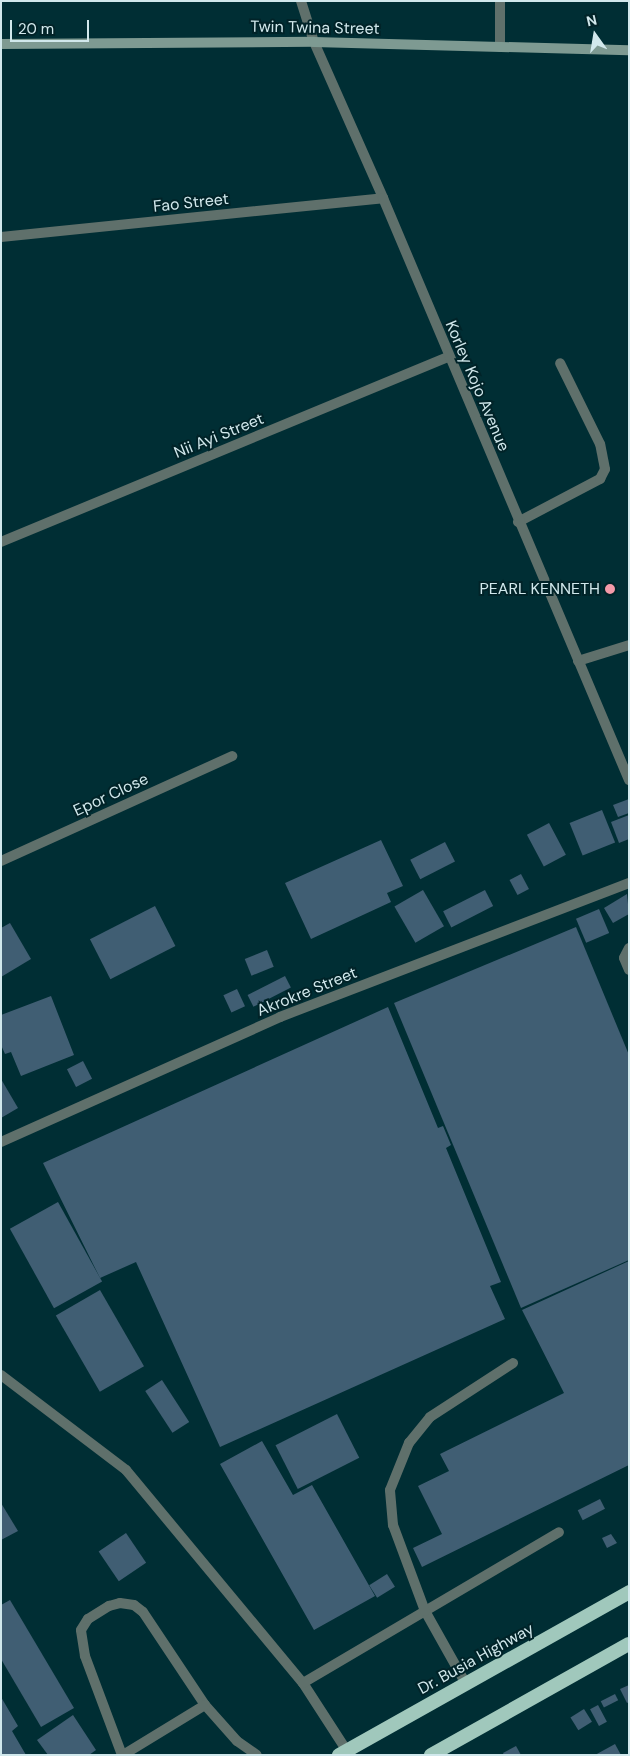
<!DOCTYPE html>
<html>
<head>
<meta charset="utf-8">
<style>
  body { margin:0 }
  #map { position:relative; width:630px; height:1756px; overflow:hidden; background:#002e34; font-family:"DM Sans",sans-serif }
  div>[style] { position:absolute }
  .building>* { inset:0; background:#405e73; transform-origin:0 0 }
  .service>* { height:10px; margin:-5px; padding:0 5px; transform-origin:5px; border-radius:5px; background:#5f706b }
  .minor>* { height:10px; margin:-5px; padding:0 5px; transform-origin:5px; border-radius:5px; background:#5f706b }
  .tertiary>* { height:10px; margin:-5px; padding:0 5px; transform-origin:5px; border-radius:5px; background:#5f706b }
  .secondary>* { height:10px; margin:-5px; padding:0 5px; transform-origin:5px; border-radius:5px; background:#7e9a92 }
  .trunk>* { height:14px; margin:-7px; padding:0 7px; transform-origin:7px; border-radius:7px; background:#a0c8bc }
  .dots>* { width:14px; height:14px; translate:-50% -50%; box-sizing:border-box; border:2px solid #012328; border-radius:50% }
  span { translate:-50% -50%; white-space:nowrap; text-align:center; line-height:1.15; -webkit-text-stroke:4px #012328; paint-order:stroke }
  .street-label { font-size:16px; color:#d1e8ec }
  .poi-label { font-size:16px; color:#d1e8ec }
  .right { translate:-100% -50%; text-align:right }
  .frame { position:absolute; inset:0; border:2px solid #d1e8ec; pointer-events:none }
  .north { position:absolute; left:570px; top:10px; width:50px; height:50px; -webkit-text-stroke:4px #012328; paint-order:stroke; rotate:347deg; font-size:14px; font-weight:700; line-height:20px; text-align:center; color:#d1e8ec }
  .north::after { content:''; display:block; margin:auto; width:18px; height:22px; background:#d1e8ec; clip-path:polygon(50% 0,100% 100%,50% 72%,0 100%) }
  .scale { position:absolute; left:10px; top:20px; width:79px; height:22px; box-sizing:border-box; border:2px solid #d1e8ec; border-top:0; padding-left:6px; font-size:15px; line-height:18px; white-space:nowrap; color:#d1e8ec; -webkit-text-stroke:4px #012328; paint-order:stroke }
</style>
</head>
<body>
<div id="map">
  <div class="building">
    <div style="clip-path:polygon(629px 799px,629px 813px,618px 817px,613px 805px)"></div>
    <div style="left:602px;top:810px;width:35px;height:35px;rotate:68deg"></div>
    <div style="clip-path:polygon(629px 815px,629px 839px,619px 843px,611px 822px)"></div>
    <div style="left:549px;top:823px;width:36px;height:25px;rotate:62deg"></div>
    <div style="clip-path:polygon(381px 840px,403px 886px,387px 893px,391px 902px,311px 939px,285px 883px)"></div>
    <div style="left:445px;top:842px;width:22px;height:39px;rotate:63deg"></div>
    <div style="left:521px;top:874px;width:17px;height:13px;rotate:62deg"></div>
    <div style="left:423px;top:890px;width:42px;height:33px;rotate:60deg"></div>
    <div style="left:485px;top:890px;width:18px;height:47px;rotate:63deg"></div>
    <div style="clip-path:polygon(627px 894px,629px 914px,613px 923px,604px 908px)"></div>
    <div style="left:155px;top:906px;width:45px;height:73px;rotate:63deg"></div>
    <div style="left:599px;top:909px;width:26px;height:25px;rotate:67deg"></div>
    <div style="clip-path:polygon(10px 923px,31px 959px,1px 977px,1px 928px)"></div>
    <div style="clip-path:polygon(576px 927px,629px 1055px,629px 1260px,521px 1308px,394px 1003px)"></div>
    <div style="left:267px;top:950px;width:18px;height:24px;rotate:68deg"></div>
    <div style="left:285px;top:976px;width:13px;height:42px;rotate:63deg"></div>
    <div style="left:237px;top:989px;width:19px;height:15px;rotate:65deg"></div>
    <div style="clip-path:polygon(51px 996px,74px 1055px,21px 1076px,11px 1052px,5px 1054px,1px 1045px,1px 1015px)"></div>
    <div style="clip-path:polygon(388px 1007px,438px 1128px,443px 1126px,451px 1145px,446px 1148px,501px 1282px,490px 1286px,505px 1319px,220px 1447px,136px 1262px,100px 1278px,43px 1163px)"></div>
    <div style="left:83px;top:1061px;width:20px;height:18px;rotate:63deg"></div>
    <div style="clip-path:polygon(1px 1079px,18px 1108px,1px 1118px)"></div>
    <div style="left:58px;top:1202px;width:91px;height:55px;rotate:61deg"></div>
    <div style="clip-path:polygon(629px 1261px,629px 1465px,422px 1567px,413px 1548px,442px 1534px,418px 1486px,449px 1471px,440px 1454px,564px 1393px,522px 1310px)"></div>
    <div style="left:100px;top:1290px;width:88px;height:51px;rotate:60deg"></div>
    <div style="left:162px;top:1380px;width:50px;height:20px;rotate:57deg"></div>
    <div style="left:337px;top:1414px;width:49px;height:69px;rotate:63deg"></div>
    <div style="clip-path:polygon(262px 1441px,293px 1495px,312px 1485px,375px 1596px,314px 1630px,220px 1464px)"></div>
    <div style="left:600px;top:1499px;width:11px;height:25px;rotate:63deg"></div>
    <div style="clip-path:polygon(1px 1503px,18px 1531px,1px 1540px)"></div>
    <div style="left:126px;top:1533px;width:36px;height:33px;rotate:56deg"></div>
    <div style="clip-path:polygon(611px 1534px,617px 1543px,607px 1548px,602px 1538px)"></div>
    <div style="left:387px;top:1574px;width:15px;height:21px;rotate:58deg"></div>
    <div style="clip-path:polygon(10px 1600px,74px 1708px,41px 1727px,1px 1659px,1px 1605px)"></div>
    <div style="clip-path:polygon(629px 1685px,629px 1702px,627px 1703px,620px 1689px)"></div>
    <div style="left:615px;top:1694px;width:7px;height:16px;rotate:63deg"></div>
    <div style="clip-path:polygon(1px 1697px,18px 1726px,12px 1731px,26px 1755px,1px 1755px)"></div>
    <div style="left:598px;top:1705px;width:19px;height:9px;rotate:62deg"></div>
    <div style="left:584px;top:1709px;width:15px;height:16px;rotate:58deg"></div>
    <div style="clip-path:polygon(73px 1715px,96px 1750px,89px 1755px,48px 1755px,37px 1740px)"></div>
    <div style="clip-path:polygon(615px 1744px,621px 1755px,595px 1755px)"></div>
    <div style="clip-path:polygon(516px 1746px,521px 1755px,504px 1755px,503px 1753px)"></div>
  </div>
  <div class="service">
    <div style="left:518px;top:522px;width:93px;rotate:-27.7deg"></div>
    <div style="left:600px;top:479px;width:11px;rotate:-63deg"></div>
    <div style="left:605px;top:469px;width:25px;rotate:-101deg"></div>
    <div style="left:600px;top:444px;width:90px;rotate:-116.3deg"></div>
    <div style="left:578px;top:661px;width:53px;rotate:-17.4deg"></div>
    <div style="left:629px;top:948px;width:11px;rotate:117deg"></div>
    <div style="left:624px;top:958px;width:13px;rotate:67deg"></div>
    <div style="left:1px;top:1375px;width:157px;rotate:37.2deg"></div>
    <div style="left:126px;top:1470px;width:277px;rotate:50.3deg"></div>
    <div style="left:303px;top:1683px;width:81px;rotate:57.1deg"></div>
    <div style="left:303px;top:1683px;width:297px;rotate:-30.5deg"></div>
    <div style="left:466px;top:1684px;width:84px;rotate:-119.3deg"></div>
    <div style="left:425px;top:1611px;width:92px;rotate:-110.4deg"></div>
    <div style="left:393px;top:1525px;width:35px;rotate:-95deg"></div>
    <div style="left:390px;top:1490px;width:51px;rotate:-68deg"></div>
    <div style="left:409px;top:1443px;width:33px;rotate:-51deg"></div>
    <div style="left:430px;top:1417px;width:99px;rotate:-33deg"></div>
    <div style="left:122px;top:1755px;width:106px;rotate:-110.5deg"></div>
    <div style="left:85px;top:1656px;width:26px;rotate:-99deg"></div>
    <div style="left:81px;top:1630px;width:13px;rotate:-58deg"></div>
    <div style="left:88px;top:1619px;width:25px;rotate:-32deg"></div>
    <div style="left:109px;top:1606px;width:11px;rotate:-15deg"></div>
    <div style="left:120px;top:1603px;width:14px;rotate:8deg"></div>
    <div style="left:134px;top:1605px;width:11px;rotate:38deg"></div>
    <div style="left:143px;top:1612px;width:112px;rotate:56.3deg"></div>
    <div style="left:205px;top:1705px;width:48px;rotate:48.4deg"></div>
    <div style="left:237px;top:1741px;width:24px;rotate:35deg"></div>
    <div style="left:123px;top:1755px;width:96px;rotate:-31.4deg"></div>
  </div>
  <div class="minor">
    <div style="left:500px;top:47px;width:46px;rotate:-90deg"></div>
    <div style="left:1px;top:237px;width:384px;rotate:-5.8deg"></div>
    <div style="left:1px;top:542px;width:484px;rotate:-22.5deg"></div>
    <div style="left:1px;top:861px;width:254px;rotate:-24.4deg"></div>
    <div style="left:1px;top:1142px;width:306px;rotate:-24.1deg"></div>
    <div style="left:280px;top:1017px;width:374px;rotate:-21deg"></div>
  </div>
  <div class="tertiary">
    <div style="left:301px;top:1px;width:43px;rotate:72.4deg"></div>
    <div style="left:314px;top:42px;width:171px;rotate:66.1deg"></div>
    <div style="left:383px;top:198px;width:632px;rotate:67.09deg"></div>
  </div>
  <div class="secondary">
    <div style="left:1px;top:44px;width:313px;rotate:-0.4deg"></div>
    <div style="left:314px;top:42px;width:315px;rotate:1.5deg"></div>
  </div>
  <div class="trunk">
    <div style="left:339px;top:1755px;width:333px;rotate:-29.3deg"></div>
    <div style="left:431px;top:1755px;width:227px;rotate:-29.3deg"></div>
  </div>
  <div class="dots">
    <div style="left:610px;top:589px;background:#f39aa9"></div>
  </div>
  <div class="street-label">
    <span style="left:315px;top:28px;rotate:1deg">Twin Twina Street</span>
    <span style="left:191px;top:203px;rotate:-6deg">Fao Street</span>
    <span style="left:477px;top:386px;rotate:67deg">Korley Kojo Avenue</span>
    <span style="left:219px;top:436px;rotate:-22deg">Nii Ayi Street</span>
    <span style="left:111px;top:795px;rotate:-25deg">Epor Close</span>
    <span style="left:307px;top:992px;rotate:-22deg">Akrokre Street</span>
    <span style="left:476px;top:1659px;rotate:-29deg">Dr. Busia Highway</span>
  </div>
  <div class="poi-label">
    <span class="right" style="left:600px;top:589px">PEARL KENNETH</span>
  </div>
  <div class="frame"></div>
  <div class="north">N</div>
  <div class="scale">20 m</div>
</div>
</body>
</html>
